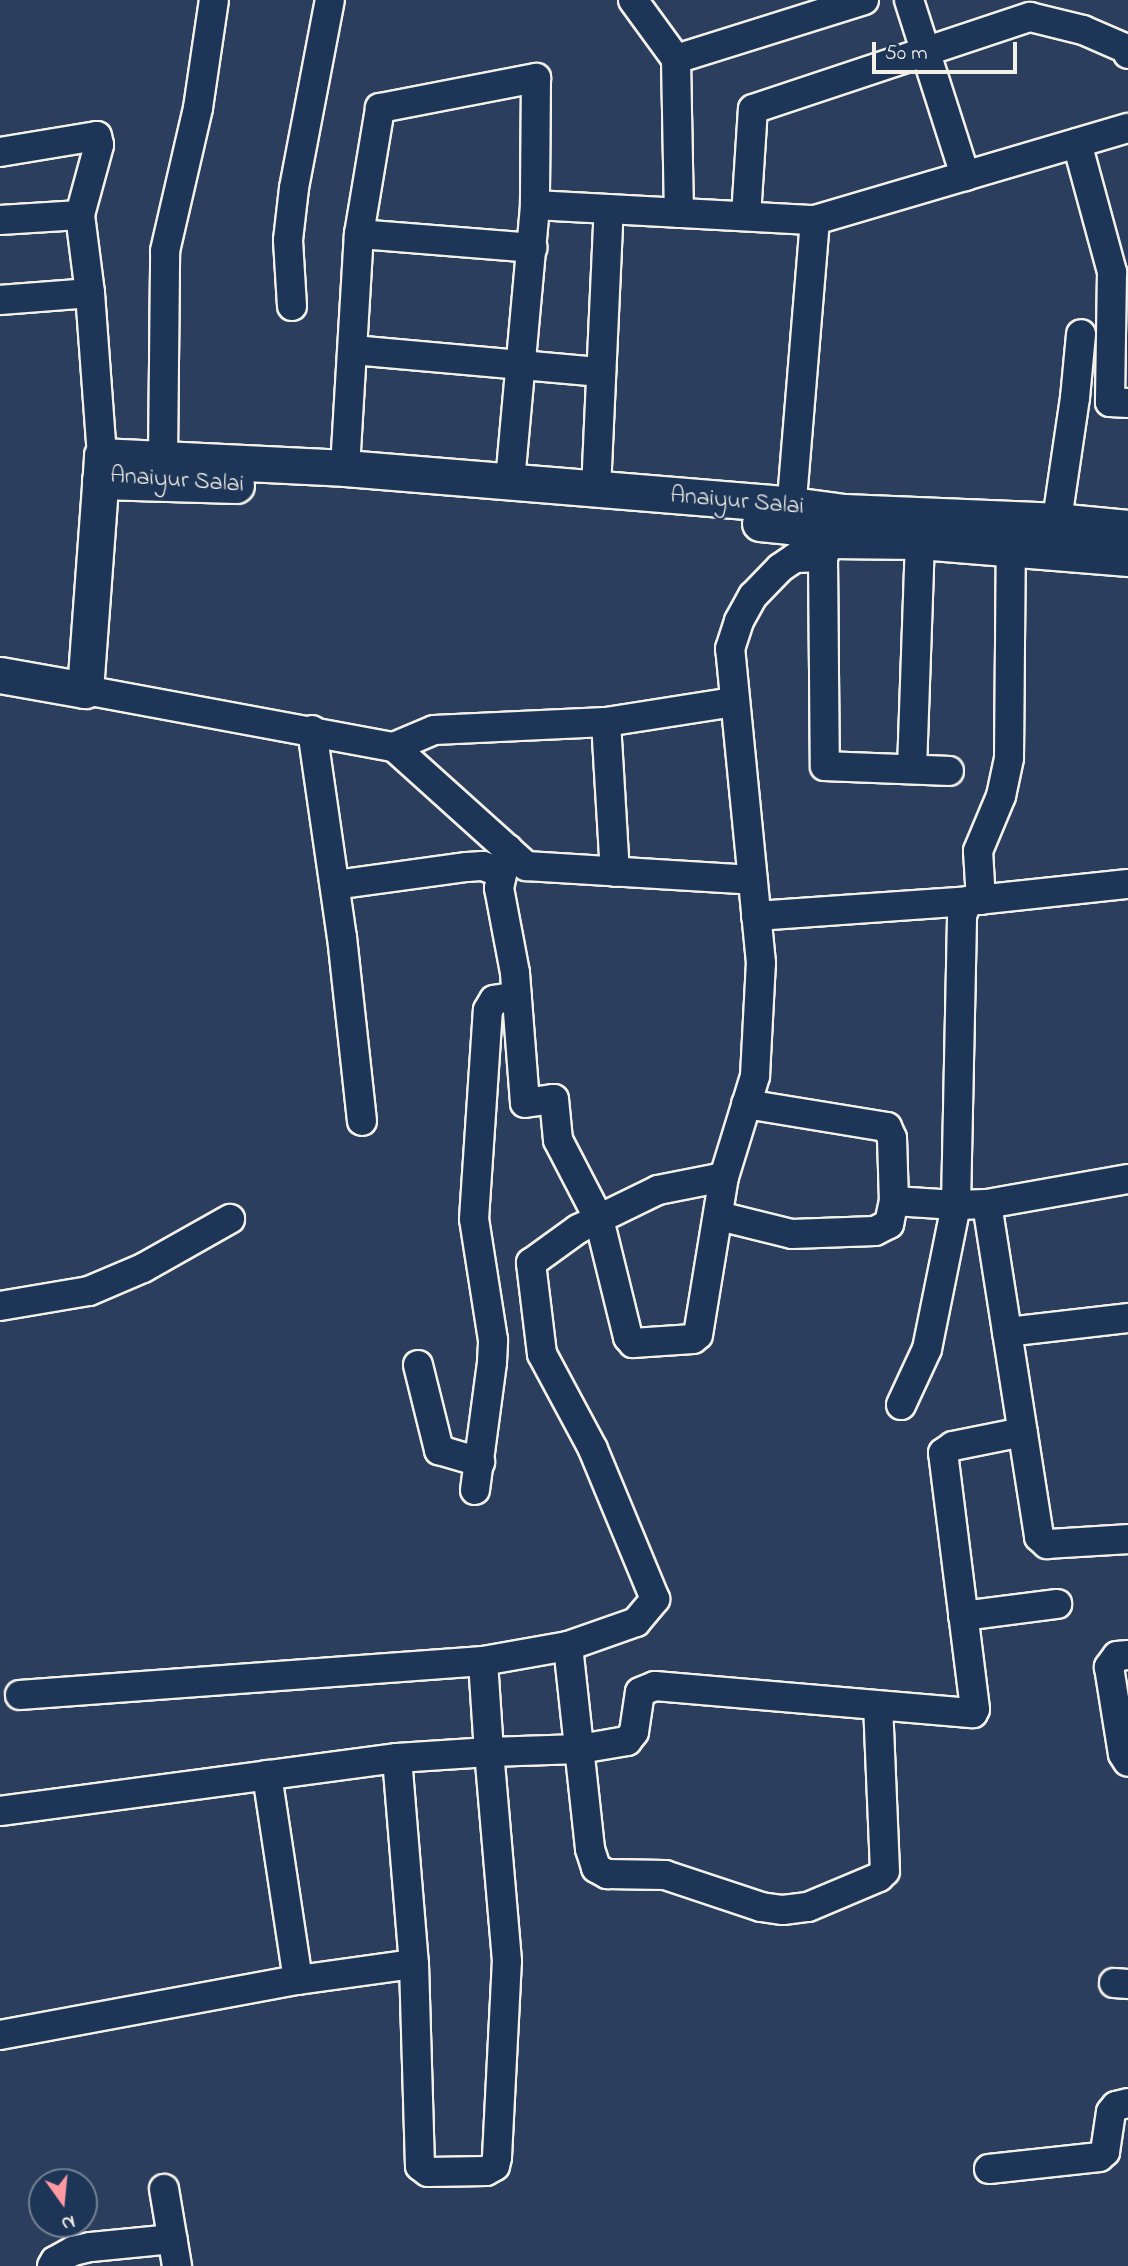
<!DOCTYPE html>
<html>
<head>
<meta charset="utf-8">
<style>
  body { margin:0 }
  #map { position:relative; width:1128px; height:2266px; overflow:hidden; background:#2c3e5d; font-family:"Indie Flower",sans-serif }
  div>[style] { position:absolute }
  .roads { filter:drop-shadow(2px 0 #f4f1e8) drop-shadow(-2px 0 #f4f1e8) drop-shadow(0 2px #f4f1e8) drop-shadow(0 -2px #f4f1e8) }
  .minor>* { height:28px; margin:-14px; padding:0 14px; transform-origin:14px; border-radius:14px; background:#1d3557 }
  .major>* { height:35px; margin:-17.5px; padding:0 17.5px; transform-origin:17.5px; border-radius:17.5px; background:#1d3557 }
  span { translate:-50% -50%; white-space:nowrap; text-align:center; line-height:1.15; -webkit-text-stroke:5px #1d3557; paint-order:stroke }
  .street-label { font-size:24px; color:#f4f1e8 }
  .north { position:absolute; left:28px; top:2168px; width:70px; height:70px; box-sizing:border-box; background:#1d3557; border:2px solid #738091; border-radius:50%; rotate:165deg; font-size:19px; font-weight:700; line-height:28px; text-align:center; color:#f4f1e8 }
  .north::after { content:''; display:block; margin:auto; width:24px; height:32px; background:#ff9aa2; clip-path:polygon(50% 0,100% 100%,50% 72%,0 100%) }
  .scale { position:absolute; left:872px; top:42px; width:145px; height:32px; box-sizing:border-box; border:4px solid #f4f1e8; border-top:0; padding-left:9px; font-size:21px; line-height:24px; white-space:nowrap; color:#f4f1e8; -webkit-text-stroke:5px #1d3557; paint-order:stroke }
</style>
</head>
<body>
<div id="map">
  <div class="roads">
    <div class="minor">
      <div style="left:633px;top:0;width:73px;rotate:53.9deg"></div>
      <div style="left:676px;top:59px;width:197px;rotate:-17.4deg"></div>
      <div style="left:909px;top:0;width:185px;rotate:72.3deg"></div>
      <div style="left:676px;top:59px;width:154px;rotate:88.9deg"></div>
      <div style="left:1077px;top:143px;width:134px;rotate:74.8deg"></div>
      <div style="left:1112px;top:272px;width:130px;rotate:90.9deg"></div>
      <div style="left:1110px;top:402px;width:18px;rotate:3deg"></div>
      <div style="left:0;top:152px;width:98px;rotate:-9.4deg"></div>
      <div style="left:97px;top:136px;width:9px;rotate:77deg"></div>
      <div style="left:99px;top:145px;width:73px;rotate:105.2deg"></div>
      <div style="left:746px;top:216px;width:107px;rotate:-86.3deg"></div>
      <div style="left:753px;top:109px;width:292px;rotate:-18.4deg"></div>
      <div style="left:1030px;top:17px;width:55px;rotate:13.8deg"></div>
      <div style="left:1083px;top:30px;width:48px;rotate:23.4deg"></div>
      <div style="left:1127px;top:49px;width:5px;rotate:79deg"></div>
      <div style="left:0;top:220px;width:80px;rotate:-3.6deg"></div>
      <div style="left:80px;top:215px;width:79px;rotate:82.7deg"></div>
      <div style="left:90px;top:293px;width:163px;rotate:85.8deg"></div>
      <div style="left:359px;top:234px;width:174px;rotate:4.6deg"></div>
      <div style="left:0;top:300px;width:90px;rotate:-4.4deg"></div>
      <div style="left:292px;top:306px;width:66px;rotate:-93.5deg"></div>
      <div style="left:288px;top:240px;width:52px;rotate:-83.4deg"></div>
      <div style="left:294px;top:188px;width:191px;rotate:-79.2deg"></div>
      <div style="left:353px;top:350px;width:249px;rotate:5.1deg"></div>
      <div style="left:163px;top:458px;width:207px;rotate:-89.4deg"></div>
      <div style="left:165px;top:251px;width:147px;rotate:-77deg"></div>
      <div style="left:198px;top:108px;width:109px;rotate:-81.6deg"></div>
      <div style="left:345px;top:468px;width:234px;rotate:-86.6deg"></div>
      <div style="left:359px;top:234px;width:128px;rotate:-80.5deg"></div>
      <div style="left:380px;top:108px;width:159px;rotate:-10.9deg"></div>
      <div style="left:536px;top:78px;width:127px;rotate:90.5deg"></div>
      <div style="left:510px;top:481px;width:277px;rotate:-84.8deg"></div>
      <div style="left:535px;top:205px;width:280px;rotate:3.1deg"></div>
      <div style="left:815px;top:220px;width:326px;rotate:-16.4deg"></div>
      <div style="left:596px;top:490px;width:281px;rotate:-87.4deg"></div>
      <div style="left:790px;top:524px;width:305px;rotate:-85.3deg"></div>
      <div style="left:1054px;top:540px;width:144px;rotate:-81.6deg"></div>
      <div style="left:1075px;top:398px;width:64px;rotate:-84.6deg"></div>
      <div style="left:823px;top:557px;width:209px;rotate:89.5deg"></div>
      <div style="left:825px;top:766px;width:124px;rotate:2.3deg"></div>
      <div style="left:85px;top:690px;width:314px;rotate:10.5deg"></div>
      <div style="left:394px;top:747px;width:178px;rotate:42deg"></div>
      <div style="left:526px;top:866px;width:227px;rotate:3.5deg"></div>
      <div style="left:606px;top:722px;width:150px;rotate:86.6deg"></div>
      <div style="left:312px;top:730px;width:209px;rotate:81.8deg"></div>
      <div style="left:342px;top:937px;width:185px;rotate:83.8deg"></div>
      <div style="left:394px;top:747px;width:43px;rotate:-23deg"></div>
      <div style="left:434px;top:730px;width:172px;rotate:-2.7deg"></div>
      <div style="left:606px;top:722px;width:130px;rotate:-8.9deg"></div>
      <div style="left:912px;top:769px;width:228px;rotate:-88deg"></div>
      <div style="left:508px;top:849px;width:40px;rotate:103deg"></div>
      <div style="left:499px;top:888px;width:86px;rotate:79.3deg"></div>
      <div style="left:515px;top:973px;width:130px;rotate:85.6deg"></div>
      <div style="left:525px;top:1103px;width:29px;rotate:-8deg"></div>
      <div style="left:554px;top:1099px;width:41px;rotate:84.4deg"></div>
      <div style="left:558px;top:1140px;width:89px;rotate:62.6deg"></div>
      <div style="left:599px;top:1219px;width:122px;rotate:76.2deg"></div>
      <div style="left:628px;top:1337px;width:8px;rotate:50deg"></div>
      <div style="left:633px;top:1343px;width:60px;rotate:-3.8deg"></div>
      <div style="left:693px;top:1339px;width:6px;rotate:-39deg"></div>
      <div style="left:698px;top:1335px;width:160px;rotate:-80.7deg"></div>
      <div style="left:335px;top:885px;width:133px;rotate:-7.8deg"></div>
      <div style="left:467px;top:867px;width:16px;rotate:-4deg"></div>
      <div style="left:483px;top:866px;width:20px;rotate:20deg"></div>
      <div style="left:981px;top:900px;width:49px;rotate:-93.5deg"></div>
      <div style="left:978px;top:851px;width:60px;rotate:-67.3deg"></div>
      <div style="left:1001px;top:796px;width:39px;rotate:-78deg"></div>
      <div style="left:1009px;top:758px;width:209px;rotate:-89.5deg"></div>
      <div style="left:756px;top:916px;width:213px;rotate:-4deg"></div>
      <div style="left:968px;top:901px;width:161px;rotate:-6.1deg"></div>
      <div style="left:746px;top:1104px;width:143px;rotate:9.3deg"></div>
      <div style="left:887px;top:1127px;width:12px;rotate:66deg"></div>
      <div style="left:892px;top:1138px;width:63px;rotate:88.2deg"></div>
      <div style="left:894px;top:1201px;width:62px;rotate:3.7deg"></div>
      <div style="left:956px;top:1205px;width:31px;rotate:-2deg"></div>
      <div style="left:987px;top:1204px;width:143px;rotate:-10.1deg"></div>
      <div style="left:987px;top:1204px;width:337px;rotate:81.1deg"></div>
      <div style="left:1039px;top:1537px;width:11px;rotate:41deg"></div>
      <div style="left:1047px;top:1544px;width:81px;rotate:-3.5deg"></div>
      <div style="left:719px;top:1216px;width:75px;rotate:13.9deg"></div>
      <div style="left:792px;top:1234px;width:83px;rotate:-2.1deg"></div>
      <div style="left:875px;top:1231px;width:16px;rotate:-27deg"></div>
      <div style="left:889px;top:1224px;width:24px;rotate:-78deg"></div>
      <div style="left:0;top:1306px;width:90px;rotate:-9.6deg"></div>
      <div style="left:89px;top:1291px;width:59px;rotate:-23.1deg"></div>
      <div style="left:143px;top:1268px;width:100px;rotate:-29.4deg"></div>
      <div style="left:1007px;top:1332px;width:122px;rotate:-6.6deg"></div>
      <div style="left:418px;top:1365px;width:88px;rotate:76.1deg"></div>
      <div style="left:439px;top:1450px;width:43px;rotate:16.3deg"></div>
      <div style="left:901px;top:1405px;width:62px;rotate:-65.1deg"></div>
      <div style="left:927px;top:1349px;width:147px;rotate:-78.6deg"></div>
      <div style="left:956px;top:1205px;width:290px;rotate:-88.8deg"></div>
      <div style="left:962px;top:915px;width:15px;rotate:-67deg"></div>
      <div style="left:475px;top:1490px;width:129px;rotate:-82.4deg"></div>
      <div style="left:492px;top:1362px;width:22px;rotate:-87deg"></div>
      <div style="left:493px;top:1340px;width:122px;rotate:-98.9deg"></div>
      <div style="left:474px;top:1219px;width:209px;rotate:-86.2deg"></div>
      <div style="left:488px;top:1010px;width:12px;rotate:-59deg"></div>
      <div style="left:494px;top:1000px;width:23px;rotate:-10deg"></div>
      <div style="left:963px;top:1616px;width:95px;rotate:-7.3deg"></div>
      <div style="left:568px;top:1646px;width:204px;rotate:83.8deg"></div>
      <div style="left:590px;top:1849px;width:20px;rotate:72deg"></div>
      <div style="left:596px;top:1868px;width:13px;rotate:29deg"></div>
      <div style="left:607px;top:1874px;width:58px;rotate:1deg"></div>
      <div style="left:665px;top:1875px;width:101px;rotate:18.4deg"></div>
      <div style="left:761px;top:1907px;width:22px;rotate:8deg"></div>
      <div style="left:783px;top:1910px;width:25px;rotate:-7deg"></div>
      <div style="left:808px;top:1907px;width:77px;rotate:-22.9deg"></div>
      <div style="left:879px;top:1877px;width:8px;rotate:-45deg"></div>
      <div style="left:885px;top:1871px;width:165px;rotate:-92.4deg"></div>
      <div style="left:1128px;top:1655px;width:11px;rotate:175deg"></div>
      <div style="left:1117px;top:1656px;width:14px;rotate:126deg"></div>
      <div style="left:1109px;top:1667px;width:88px;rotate:80.9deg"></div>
      <div style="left:1123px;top:1754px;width:9px;rotate:58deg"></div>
      <div style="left:20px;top:1695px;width:464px;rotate:-4.2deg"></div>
      <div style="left:397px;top:1758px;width:207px;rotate:85.3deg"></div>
      <div style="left:414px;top:1964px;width:202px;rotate:88.3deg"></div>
      <div style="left:420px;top:2166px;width:10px;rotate:37deg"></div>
      <div style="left:428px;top:2172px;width:58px;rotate:-1deg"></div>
      <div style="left:486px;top:2171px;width:10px;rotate:-29deg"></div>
      <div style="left:495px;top:2166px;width:9px;rotate:-77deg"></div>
      <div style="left:497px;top:2157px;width:196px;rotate:-87.1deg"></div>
      <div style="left:507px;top:1961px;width:210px;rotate:-94.9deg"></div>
      <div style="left:489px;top:1752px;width:91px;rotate:-1.9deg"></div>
      <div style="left:580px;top:1749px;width:48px;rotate:-9.7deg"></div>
      <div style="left:627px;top:1741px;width:11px;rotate:-52deg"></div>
      <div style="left:634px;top:1732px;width:40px;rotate:-81.5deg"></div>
      <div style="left:640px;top:1692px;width:16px;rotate:-22deg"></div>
      <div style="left:655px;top:1686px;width:319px;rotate:4.9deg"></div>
      <div style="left:973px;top:1713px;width:4px;rotate:-63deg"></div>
      <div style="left:975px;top:1709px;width:258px;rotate:-97.1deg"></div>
      <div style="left:943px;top:1453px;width:12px;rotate:-35deg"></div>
      <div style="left:953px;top:1446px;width:71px;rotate:-11.3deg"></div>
      <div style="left:267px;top:1775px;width:207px;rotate:81.4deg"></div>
      <div style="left:0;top:1811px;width:401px;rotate:-7.6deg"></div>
      <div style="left:397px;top:1758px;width:92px;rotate:-3.7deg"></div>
      <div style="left:489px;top:1752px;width:91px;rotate:-93.8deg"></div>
      <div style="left:483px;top:1661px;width:86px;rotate:-10deg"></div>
      <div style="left:568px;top:1646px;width:72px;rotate:-19.4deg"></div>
      <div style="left:636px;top:1622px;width:30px;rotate:-50deg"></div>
      <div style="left:655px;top:1599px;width:162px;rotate:-112.5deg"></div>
      <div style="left:593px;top:1449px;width:108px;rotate:-118.2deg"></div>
      <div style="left:542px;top:1354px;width:92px;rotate:-96.9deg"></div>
      <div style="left:531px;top:1263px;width:58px;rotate:-35.9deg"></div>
      <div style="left:578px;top:1229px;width:89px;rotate:-26deg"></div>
      <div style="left:658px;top:1190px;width:67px;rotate:-11.1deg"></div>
      <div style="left:724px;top:1177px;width:106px;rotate:-72.9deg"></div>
      <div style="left:755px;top:1076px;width:113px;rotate:-87deg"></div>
      <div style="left:761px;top:963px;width:316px;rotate:-95.6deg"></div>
      <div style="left:730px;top:649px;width:29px;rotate:-72deg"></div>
      <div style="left:739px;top:621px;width:29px;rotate:-61deg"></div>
      <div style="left:753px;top:596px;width:39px;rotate:-46deg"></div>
      <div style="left:780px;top:568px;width:18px;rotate:-34deg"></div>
      <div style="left:795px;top:558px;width:28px;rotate:-2deg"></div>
      <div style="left:823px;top:557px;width:19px;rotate:-65deg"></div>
      <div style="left:1114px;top:1983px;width:14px;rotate:4deg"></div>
      <div style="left:0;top:2035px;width:303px;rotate:-10.5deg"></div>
      <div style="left:298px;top:1980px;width:117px;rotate:-7.9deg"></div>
      <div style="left:989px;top:2169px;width:111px;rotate:-6.2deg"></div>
      <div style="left:1099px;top:2157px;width:8px;rotate:-40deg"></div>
      <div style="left:1105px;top:2152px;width:40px;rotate:-81.5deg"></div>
      <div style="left:1111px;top:2112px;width:8px;rotate:-50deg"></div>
      <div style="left:1116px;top:2106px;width:12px;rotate:-14deg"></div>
      <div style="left:164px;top:2189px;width:78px;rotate:80.4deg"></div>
      <div style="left:52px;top:2266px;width:6px;rotate:-59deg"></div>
      <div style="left:55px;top:2261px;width:21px;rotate:-29deg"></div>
      <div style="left:73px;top:2251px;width:18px;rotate:-13deg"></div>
      <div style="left:91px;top:2247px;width:82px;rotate:-5.6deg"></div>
    </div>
    <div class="major">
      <div style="left:100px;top:481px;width:136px;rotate:1.7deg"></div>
      <div style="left:760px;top:523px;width:30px;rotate:6deg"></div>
      <div style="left:790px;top:526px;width:43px;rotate:18.9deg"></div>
      <div style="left:831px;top:540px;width:89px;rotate:0.6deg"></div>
      <div style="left:920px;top:541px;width:209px;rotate:4.7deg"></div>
      <div style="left:0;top:675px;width:86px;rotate:10deg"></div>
      <div style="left:85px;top:690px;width:235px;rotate:-85.8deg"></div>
      <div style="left:102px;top:456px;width:243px;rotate:2.8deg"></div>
      <div style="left:345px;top:468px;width:449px;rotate:4.7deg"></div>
      <div style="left:792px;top:505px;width:52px;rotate:7.7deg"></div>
      <div style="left:844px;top:512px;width:211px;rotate:2.4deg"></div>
      <div style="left:1055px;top:521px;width:73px;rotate:5.5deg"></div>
    </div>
  </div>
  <div class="street-label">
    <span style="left:177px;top:481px;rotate:4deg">Anaiyur Salai</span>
    <span style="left:737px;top:502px;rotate:5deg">Anaiyur Salai</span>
  </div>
  <div class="north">N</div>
  <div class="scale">50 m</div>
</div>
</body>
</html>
